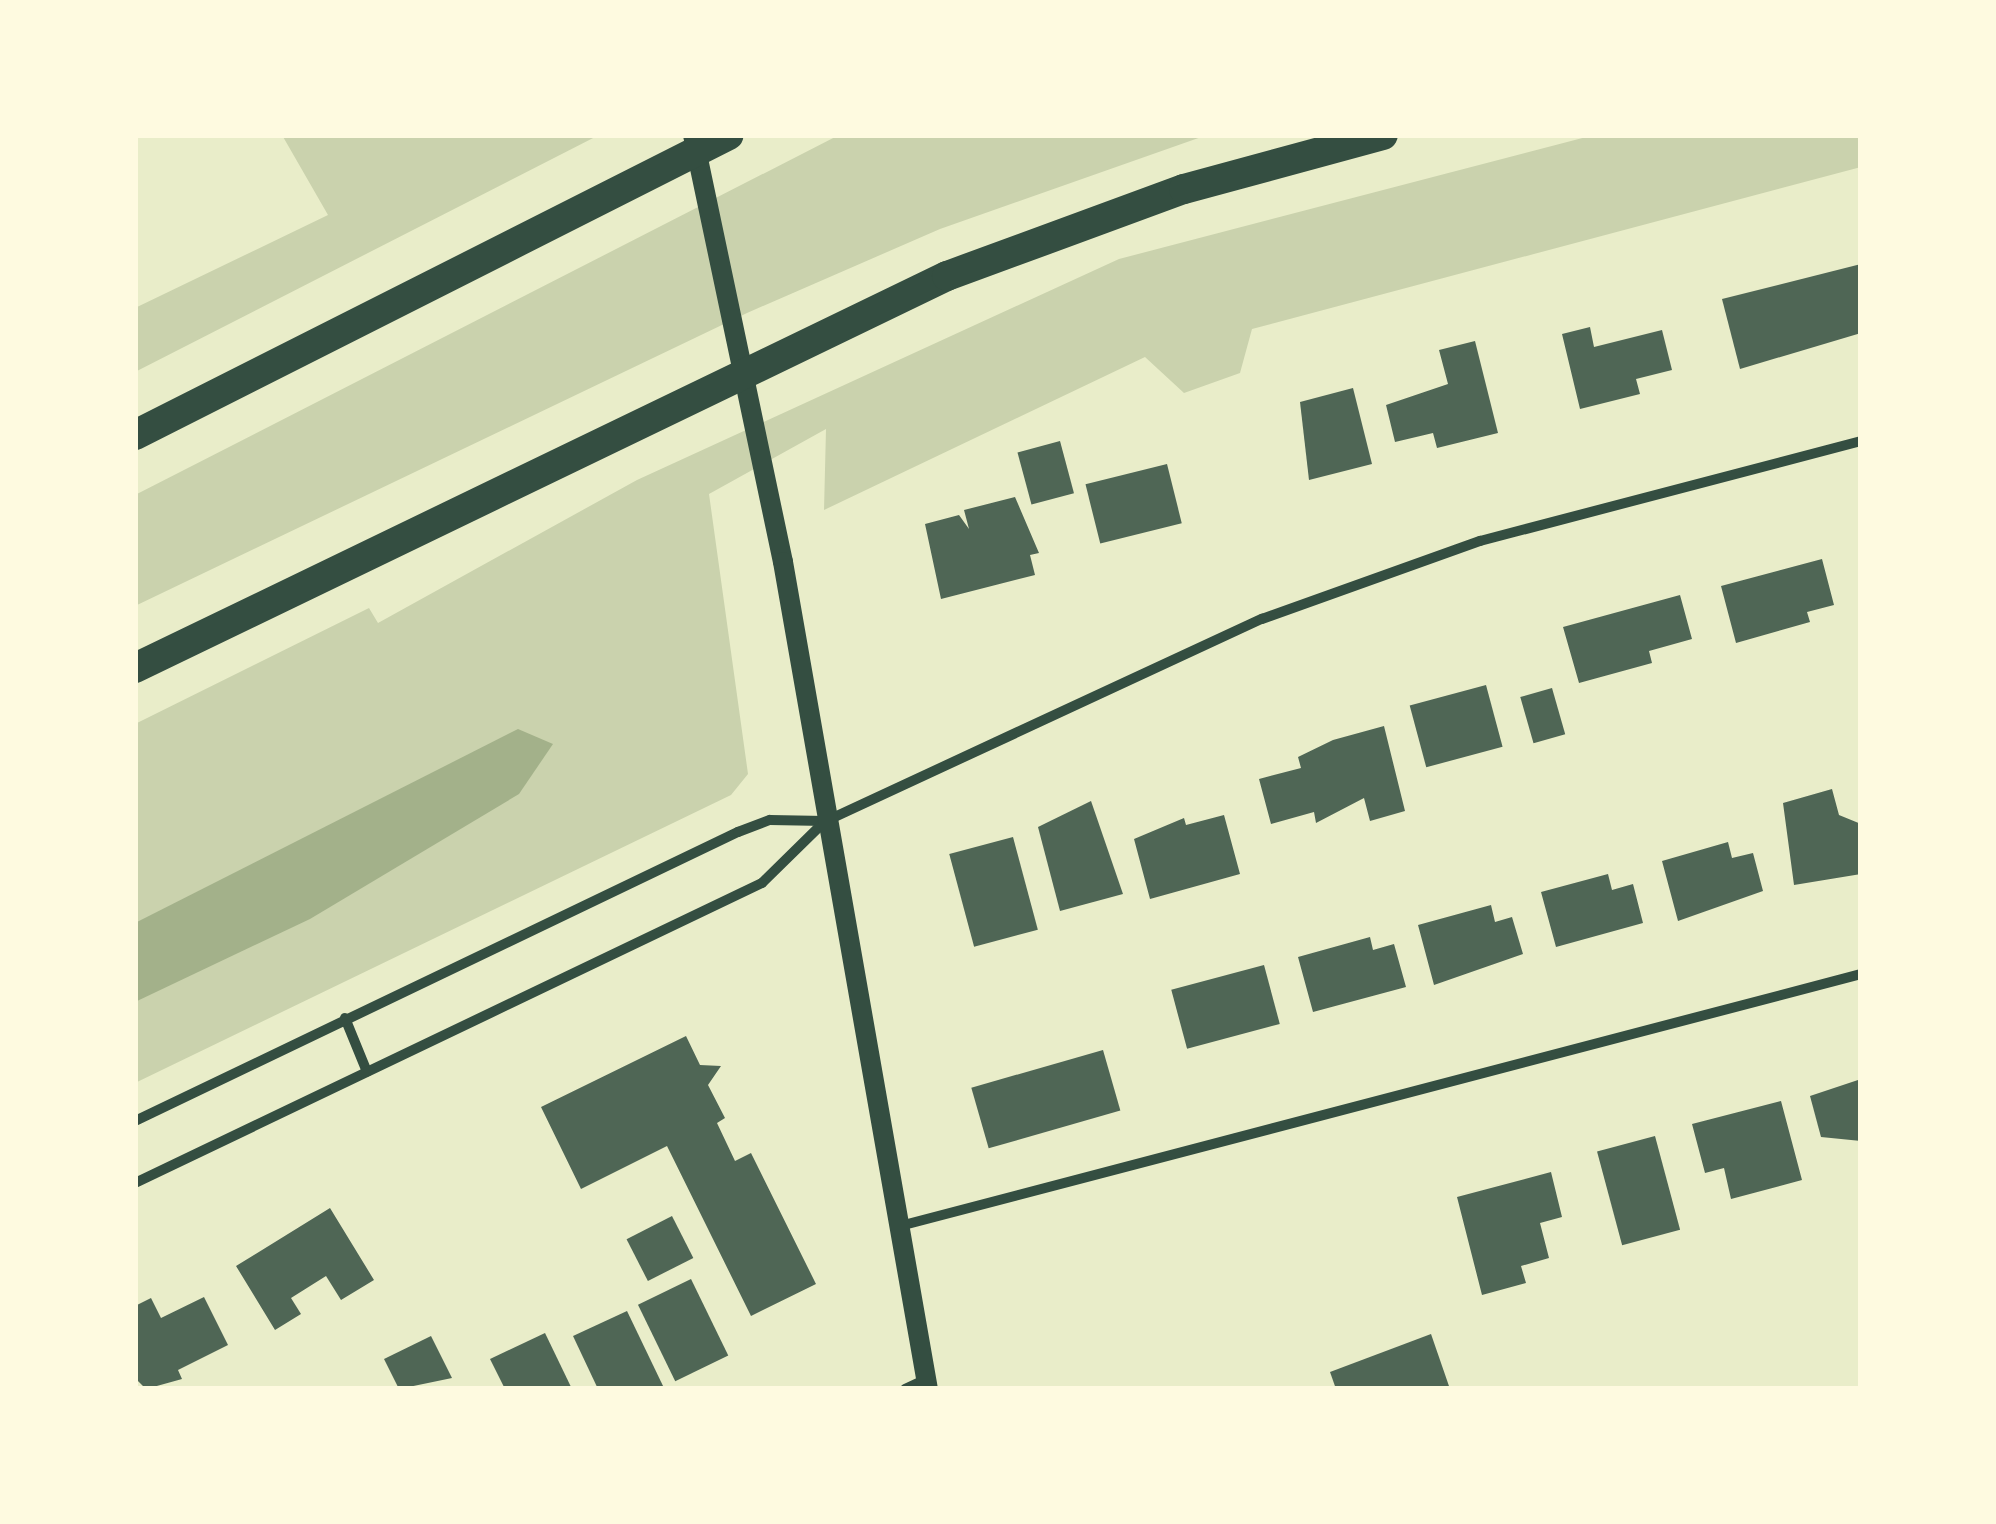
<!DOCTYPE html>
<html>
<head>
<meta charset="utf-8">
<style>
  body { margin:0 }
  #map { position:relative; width:1996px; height:1524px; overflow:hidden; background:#e9edc9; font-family:Overpass,sans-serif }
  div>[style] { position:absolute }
  .green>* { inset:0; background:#cad2ad }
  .water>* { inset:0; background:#a3b18a }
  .building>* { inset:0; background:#4f6655; transform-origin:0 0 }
  .minor>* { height:10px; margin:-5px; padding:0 5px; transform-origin:5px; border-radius:5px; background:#344e41 }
  .secondary>* { height:20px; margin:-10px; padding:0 10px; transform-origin:10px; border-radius:10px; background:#344e41 }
  .motorway>* { height:30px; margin:-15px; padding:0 15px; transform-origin:15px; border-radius:15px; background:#344e41 }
  span { translate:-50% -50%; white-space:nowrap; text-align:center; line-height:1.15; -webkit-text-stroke:9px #fefae0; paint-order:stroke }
  .frame { position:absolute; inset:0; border:138px solid #fefae0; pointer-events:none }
</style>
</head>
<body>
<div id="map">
  <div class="green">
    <div style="clip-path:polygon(282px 135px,599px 135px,135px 372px,135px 308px,328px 215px)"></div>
    <div style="clip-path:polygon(839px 135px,1207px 135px,940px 229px,747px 313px,135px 606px,135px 495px)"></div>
    <div style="clip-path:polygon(1594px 135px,1861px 135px,1861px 167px,1252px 329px,1240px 373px,1184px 393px,1145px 357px,824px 510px,826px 429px,709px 494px,748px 774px,731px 795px,135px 1083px,135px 724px,369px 608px,378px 623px,637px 480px,1119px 259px)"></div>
  </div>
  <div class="water">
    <div style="clip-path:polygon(518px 729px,553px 744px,519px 794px,310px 919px,135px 1002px,135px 923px)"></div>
  </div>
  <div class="building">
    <div style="clip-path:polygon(1861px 264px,1861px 333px,1740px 369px,1722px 299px)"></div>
    <div style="clip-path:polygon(1590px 327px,1594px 347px,1662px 330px,1672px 370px,1636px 379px,1640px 394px,1580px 409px,1562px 334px)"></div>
    <div style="clip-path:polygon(1475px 341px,1498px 433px,1437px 448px,1433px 433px,1395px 442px,1386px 405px,1448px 384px,1439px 350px)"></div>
    <div style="clip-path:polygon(1353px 388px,1372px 464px,1309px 480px,1300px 402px)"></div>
    <div style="left:1060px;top:441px;width:54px;height:44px;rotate:75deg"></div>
    <div style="left:1167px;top:464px;width:61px;height:84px;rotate:76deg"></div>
    <div style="clip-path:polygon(1015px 497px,1039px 553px,1030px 555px,1035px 575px,941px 599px,925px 524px,959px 515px,969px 529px,964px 510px)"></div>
    <div style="clip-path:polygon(1822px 559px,1834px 605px,1807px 612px,1810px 622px,1736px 643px,1721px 586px)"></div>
    <div style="clip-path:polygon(1680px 595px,1692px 639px,1649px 651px,1652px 663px,1579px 683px,1563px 627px)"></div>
    <div style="left:1486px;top:685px;width:64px;height:79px;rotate:75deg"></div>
    <div style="left:1552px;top:688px;width:48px;height:33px;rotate:74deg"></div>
    <div style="clip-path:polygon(1384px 726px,1405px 811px,1370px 821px,1364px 798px,1316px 823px,1314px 812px,1271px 824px,1259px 779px,1301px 768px,1298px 757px,1333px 740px)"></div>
    <div style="clip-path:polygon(1832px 789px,1839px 815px,1861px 824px,1861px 874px,1794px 885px,1783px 803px)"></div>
    <div style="clip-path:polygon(1091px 801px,1123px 894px,1060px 911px,1038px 827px)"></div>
    <div style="clip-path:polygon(1224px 815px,1240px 874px,1150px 899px,1134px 839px,1184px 818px,1186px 825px)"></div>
    <div style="left:1013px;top:837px;width:96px;height:66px;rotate:75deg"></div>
    <div style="clip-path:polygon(1728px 842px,1732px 858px,1753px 853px,1763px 891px,1678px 921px,1662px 861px)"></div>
    <div style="clip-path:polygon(1608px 874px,1612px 890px,1633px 884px,1643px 923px,1556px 947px,1541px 892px)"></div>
    <div style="clip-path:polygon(1491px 905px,1495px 922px,1512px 917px,1523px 954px,1434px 985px,1418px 925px)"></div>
    <div style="clip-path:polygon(1370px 937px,1373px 950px,1394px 944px,1406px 987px,1313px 1012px,1298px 957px)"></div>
    <div style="left:1264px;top:965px;width:61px;height:96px;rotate:75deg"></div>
    <div style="clip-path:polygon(686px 1036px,700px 1065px,721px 1066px,708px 1085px,725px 1118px,717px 1123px,735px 1161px,751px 1153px,816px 1284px,751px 1316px,667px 1146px,581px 1189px,541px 1107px)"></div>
    <div style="left:1103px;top:1050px;width:63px;height:137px;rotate:74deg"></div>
    <div style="clip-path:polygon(1861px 1079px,1861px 1141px,1821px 1137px,1810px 1096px)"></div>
    <div style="clip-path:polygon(1781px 1101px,1802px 1180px,1731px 1199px,1724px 1168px,1705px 1173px,1692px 1124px)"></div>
    <div style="left:1655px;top:1136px;width:97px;height:60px;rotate:75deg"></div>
    <div style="clip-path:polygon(1551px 1172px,1562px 1217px,1540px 1223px,1549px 1258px,1521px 1266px,1526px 1283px,1482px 1295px,1457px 1197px)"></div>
    <div style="clip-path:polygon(330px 1208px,374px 1280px,341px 1300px,326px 1276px,291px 1298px,301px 1314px,275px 1330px,236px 1266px)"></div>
    <div style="left:672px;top:1216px;width:47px;height:51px;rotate:63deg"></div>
    <div style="left:691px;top:1279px;width:85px;height:59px;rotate:64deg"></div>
    <div style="clip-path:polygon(204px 1297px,228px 1345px,178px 1370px,182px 1379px,146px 1389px,135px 1378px,135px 1306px,151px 1298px,161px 1318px)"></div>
    <div style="clip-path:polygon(627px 1311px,664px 1388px,661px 1389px,598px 1389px,573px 1336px)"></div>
    <div style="clip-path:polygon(545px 1333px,572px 1389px,505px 1389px,490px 1359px)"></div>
    <div style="clip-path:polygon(1431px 1334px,1450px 1389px,1336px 1389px,1330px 1372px)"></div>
    <div style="clip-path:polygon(431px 1336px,452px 1378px,399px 1389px,384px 1359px)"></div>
  </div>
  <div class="minor">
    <div style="left:826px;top:821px;width:481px;rotate:-24.9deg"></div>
    <div style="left:1262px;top:619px;width:232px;rotate:-19.7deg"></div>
    <div style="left:1480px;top:541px;width:394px;rotate:-14.7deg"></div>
    <div style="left:345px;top:1018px;width:58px;rotate:67.8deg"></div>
    <div style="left:135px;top:1121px;width:669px;rotate:-25.61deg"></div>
    <div style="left:738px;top:832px;width:34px;rotate:-21deg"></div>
    <div style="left:770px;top:820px;width:55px;rotate:1deg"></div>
    <div style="left:135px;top:1183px;width:695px;rotate:-25.57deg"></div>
    <div style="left:762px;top:883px;width:88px;rotate:-44.5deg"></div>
    <div style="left:900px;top:1226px;width:993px;rotate:-14.69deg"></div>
    <div style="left:905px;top:1389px;width:23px;rotate:-25deg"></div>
  </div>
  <div class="secondary">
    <div style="left:693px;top:135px;width:436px;rotate:78.1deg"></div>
    <div style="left:783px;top:562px;width:840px;rotate:80.06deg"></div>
  </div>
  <div class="motorway">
    <div style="left:135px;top:435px;width:665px;rotate:-26.8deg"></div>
    <div style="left:135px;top:668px;width:902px;rotate:-25.77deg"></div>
    <div style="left:947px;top:276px;width:252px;rotate:-20.2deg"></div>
    <div style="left:1184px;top:189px;width:206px;rotate:-15.2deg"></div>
  </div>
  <div class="frame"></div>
</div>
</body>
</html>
